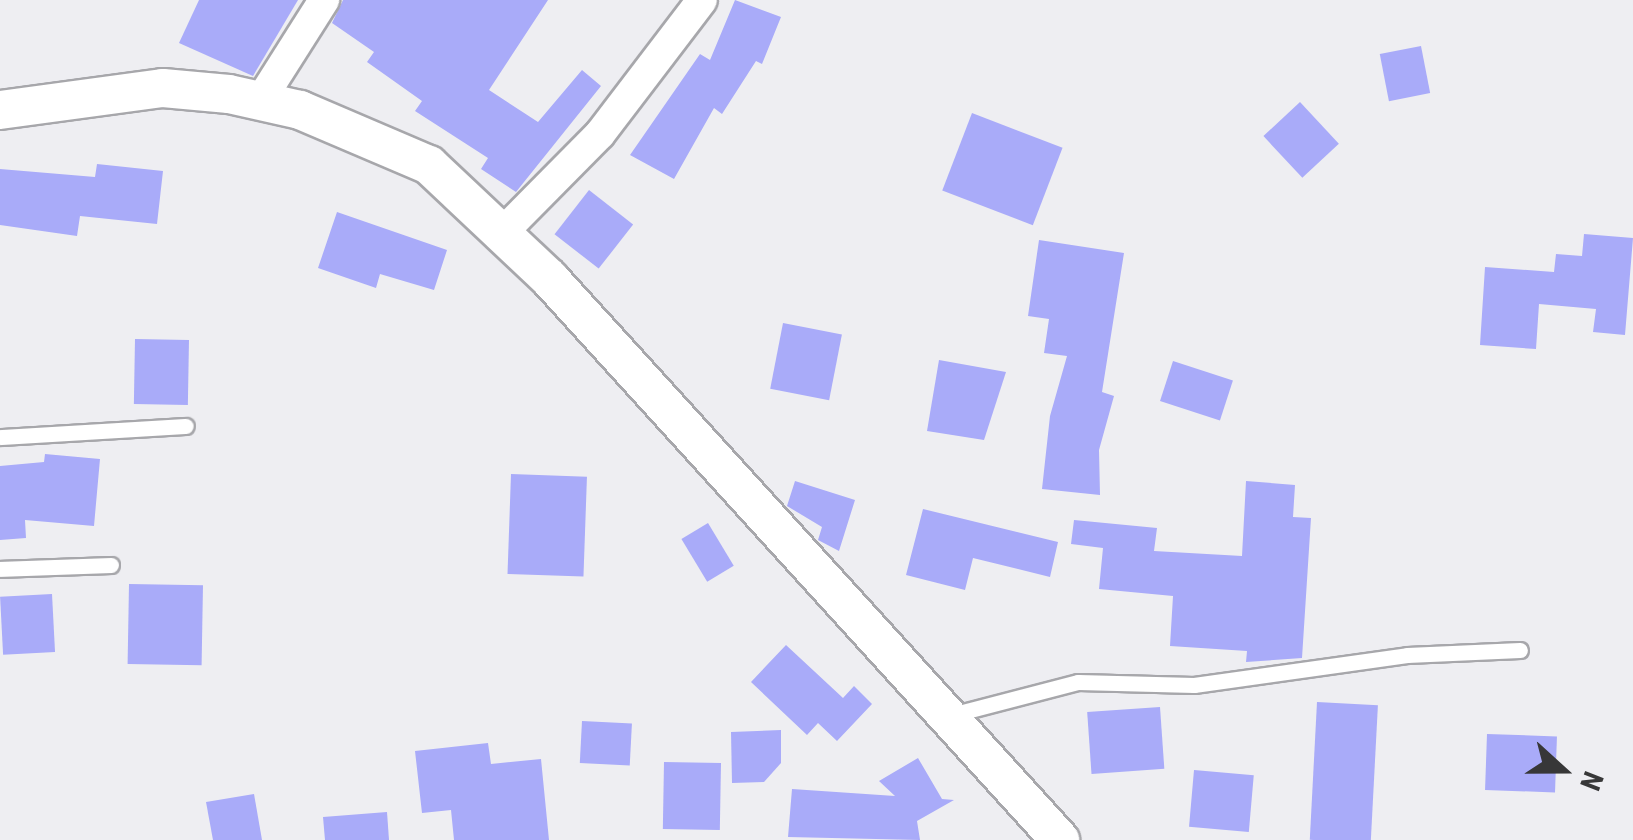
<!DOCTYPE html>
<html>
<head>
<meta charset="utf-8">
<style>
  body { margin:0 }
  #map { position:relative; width:1633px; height:840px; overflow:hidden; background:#eeeef2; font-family:"Roboto Condensed",sans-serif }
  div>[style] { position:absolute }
  .building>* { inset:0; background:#a9abf9; transform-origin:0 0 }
  .roads { filter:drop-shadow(2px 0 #a7a7ab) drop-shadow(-2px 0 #a7a7ab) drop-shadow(0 2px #a7a7ab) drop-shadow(0 -2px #a7a7ab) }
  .service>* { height:15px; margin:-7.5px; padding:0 7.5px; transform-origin:7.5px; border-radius:7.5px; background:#fff }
  .minor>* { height:30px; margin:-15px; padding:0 15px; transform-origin:15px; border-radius:15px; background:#fff }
  .tertiary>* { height:38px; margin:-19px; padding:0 19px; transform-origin:19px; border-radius:19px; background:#fff }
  span { translate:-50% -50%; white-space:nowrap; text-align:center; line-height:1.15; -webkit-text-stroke:9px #eeeef2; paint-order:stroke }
  .north { position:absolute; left:1513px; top:720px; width:100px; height:100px; -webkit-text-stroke:8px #eeeef2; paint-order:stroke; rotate:111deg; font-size:28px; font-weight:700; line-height:40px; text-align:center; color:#373738 }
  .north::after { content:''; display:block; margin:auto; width:35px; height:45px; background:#373738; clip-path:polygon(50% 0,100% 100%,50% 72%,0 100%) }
</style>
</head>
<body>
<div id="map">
  <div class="building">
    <div style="clip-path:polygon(199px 0,298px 0,253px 76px,179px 43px)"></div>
    <div style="clip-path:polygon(343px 0,548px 0,489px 90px,538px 122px,582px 70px,601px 86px,516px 192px,481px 169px,488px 158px,415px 111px,422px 101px,367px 62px,374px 52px,332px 23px)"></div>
    <div style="clip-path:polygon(735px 0,781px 17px,762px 64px,756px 61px,722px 114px,714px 108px,674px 179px,630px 155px,700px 54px,710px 60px)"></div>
    <div style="left:1421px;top:46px;width:48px;height:42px;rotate:79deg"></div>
    <div style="left:1300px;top:102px;width:57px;height:50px;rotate:47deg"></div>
    <div style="left:972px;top:113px;width:97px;height:83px;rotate:21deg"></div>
    <div style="clip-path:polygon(97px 164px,163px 171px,157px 224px,80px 216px,77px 236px,0 225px,0 169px,95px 177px)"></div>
    <div style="left:589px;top:190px;width:56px;height:56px;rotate:38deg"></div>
    <div style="clip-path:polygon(337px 212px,447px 250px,434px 290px,380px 274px,376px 288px,318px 268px)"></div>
    <div style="clip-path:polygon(1584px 234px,1633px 238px,1625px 335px,1593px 332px,1596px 309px,1539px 304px,1536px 349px,1480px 345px,1485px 267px,1554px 272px,1556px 254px,1582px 256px)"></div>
    <div style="clip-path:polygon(1039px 240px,1124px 253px,1102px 392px,1114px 396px,1099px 450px,1100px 495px,1042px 489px,1050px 416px,1067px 356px,1044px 353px,1049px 319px,1028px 316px)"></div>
    <div style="left:783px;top:323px;width:60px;height:67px;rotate:11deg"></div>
    <div style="left:135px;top:339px;width:54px;height:65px;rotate:1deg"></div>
    <div style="clip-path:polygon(939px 360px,1006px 372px,984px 440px,927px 431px)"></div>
    <div style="left:1173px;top:361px;width:63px;height:42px;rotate:18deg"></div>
    <div style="clip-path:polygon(45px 454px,100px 459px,94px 526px,25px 520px,26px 538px,0 540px,0 466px,44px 462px)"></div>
    <div style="left:511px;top:474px;width:76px;height:100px;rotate:2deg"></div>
    <div style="clip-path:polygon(795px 481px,855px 500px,839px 551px,818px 540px,822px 527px,787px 506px)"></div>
    <div style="clip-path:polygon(1246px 481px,1295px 485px,1293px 517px,1311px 518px,1302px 658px,1246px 662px,1247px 651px,1170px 646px,1173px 596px,1099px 589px,1103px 548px,1071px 544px,1074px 520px,1157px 528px,1154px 551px,1242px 556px)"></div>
    <div style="clip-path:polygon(923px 509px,1058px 542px,1050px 577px,973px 558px,965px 590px,906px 575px)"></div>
    <div style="left:708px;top:523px;width:50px;height:31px;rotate:59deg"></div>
    <div style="left:129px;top:584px;width:74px;height:80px;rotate:1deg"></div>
    <div style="left:52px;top:594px;width:58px;height:52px;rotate:87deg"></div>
    <div style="clip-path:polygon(786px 645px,843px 698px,854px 686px,872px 704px,837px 741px,818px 723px,807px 735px,751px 682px)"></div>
    <div style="left:1317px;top:702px;width:61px;height:138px;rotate:3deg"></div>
    <div style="left:1160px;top:707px;width:62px;height:73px;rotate:86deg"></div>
    <div style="left:582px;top:721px;width:50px;height:42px;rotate:3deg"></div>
    <div style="clip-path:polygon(781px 730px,781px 763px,764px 782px,732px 783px,731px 732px)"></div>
    <div style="left:1487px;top:734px;width:70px;height:56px;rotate:2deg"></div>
    <div style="clip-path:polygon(488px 743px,491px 764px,541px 759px,549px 840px,454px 840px,451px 810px,422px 813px,415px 751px)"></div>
    <div style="clip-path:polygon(918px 758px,942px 799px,954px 800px,917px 821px,920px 840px,788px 837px,792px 789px,895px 796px,879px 781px)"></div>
    <div style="left:664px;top:762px;width:57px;height:67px;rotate:1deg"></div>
    <div style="left:1194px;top:770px;width:60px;height:57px;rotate:5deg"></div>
    <div style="clip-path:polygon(254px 794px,262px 840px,213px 840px,206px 802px)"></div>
    <div style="clip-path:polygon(387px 812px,389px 840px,325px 840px,323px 817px)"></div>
  </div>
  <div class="roads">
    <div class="service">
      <div style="left:0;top:437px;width:186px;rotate:-3.4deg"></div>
      <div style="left:0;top:569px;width:111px;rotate:-2.1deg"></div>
      <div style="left:951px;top:715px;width:131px;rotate:-14.6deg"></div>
      <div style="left:1078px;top:682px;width:116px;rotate:1.5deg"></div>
      <div style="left:1194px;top:685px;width:215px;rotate:-8deg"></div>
      <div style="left:1407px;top:655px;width:113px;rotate:-2.5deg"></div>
    </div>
    <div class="minor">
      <div style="left:260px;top:101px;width:120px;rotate:-57.6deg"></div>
      <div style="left:504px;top:231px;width:136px;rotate:-45.3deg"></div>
      <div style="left:600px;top:134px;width:168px;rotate:-52.7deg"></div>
    </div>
    <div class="tertiary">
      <div style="left:0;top:110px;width:164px;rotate:-7.7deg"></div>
      <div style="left:163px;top:88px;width:66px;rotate:5.2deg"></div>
      <div style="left:229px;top:94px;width:73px;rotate:12.7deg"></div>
      <div style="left:300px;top:110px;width:140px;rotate:23.1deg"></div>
      <div style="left:429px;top:165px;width:165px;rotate:43.3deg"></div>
      <div style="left:549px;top:278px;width:760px;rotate:47.72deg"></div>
    </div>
  </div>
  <div class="north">N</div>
</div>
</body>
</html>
